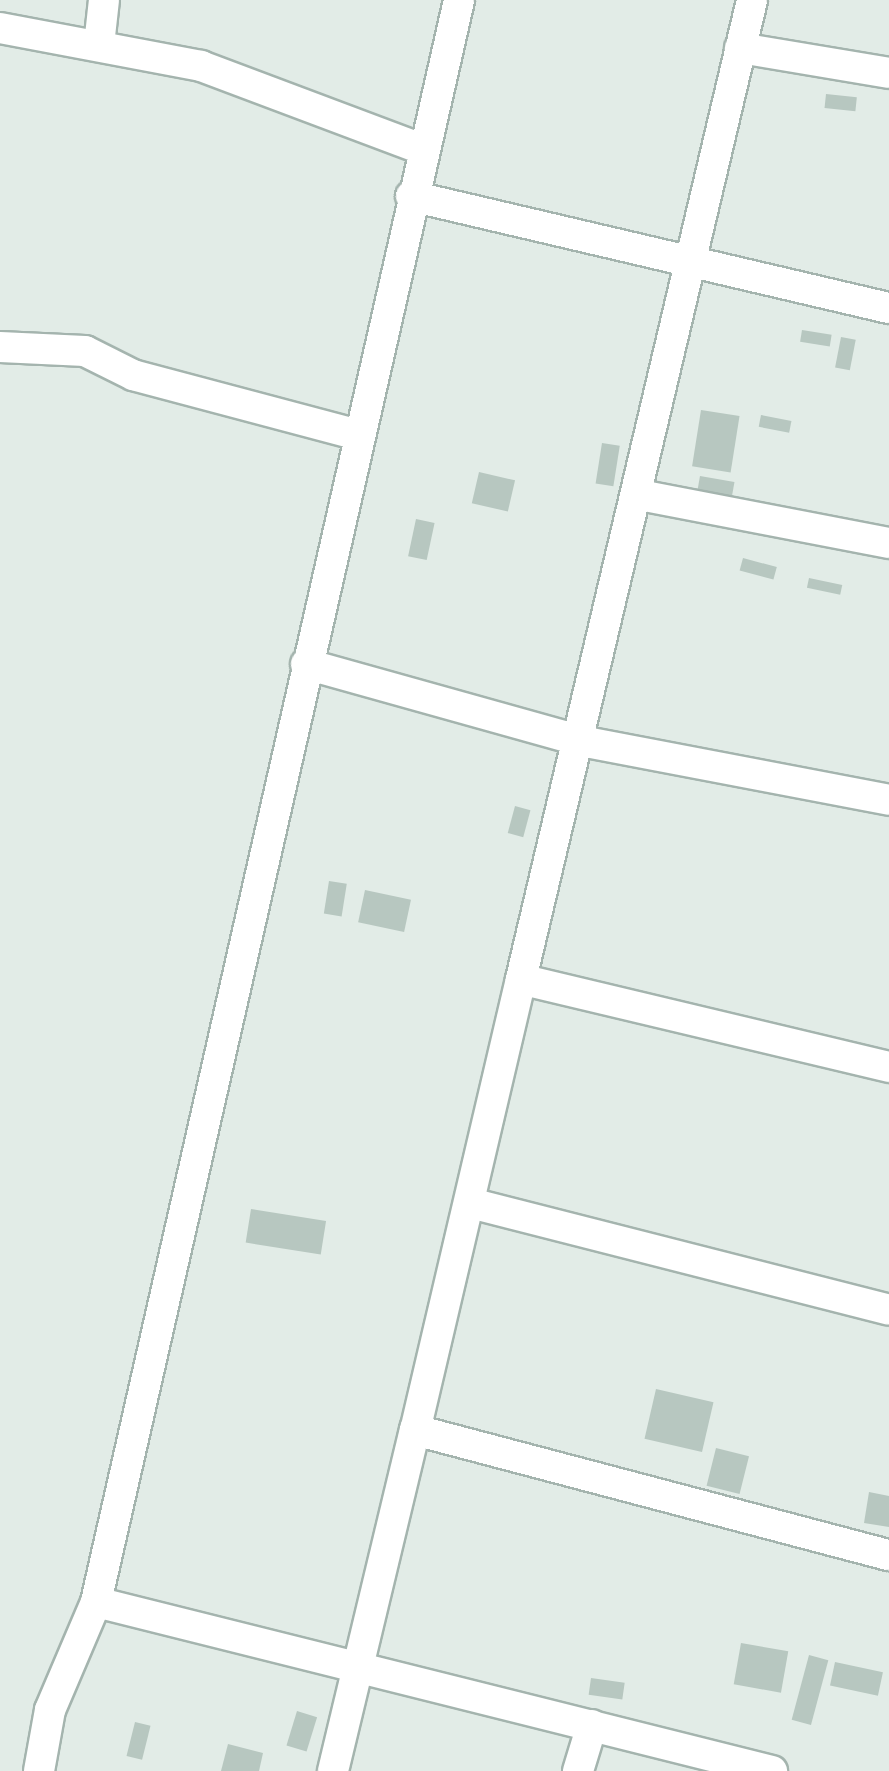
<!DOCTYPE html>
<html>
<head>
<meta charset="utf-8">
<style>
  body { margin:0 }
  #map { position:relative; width:889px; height:1771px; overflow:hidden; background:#e2ece7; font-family:"IBM Plex Sans",sans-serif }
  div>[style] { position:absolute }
  .building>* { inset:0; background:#b7c7c0; transform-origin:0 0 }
  .roads { filter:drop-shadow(2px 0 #a4b4ae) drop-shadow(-2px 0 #a4b4ae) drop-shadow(0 2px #a4b4ae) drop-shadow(0 -2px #a4b4ae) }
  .minor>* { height:30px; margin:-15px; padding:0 15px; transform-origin:15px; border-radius:15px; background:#fff }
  span { translate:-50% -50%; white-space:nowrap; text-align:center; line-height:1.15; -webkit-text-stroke:9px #f2f9f5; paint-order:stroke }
</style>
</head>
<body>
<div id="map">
  <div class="building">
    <div style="left:826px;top:94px;width:31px;height:14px;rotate:6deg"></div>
    <div style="left:802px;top:330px;width:30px;height:12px;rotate:9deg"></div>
    <div style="left:841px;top:337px;width:15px;height:31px;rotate:11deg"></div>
    <div style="left:701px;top:410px;width:39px;height:57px;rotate:9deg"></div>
    <div style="left:761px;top:415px;width:31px;height:12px;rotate:11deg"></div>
    <div style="left:602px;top:443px;width:18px;height:41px;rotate:9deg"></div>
    <div style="left:479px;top:472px;width:37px;height:32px;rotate:13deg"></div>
    <div style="left:700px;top:476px;width:35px;height:15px;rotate:10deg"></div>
    <div style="left:416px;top:519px;width:19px;height:38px;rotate:12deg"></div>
    <div style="left:743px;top:558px;width:35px;height:13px;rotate:15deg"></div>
    <div style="left:809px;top:578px;width:34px;height:10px;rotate:12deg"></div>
    <div style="left:515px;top:806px;width:16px;height:28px;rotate:15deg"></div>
    <div style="left:329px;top:881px;width:18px;height:33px;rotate:9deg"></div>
    <div style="left:365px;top:890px;width:47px;height:33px;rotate:12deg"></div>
    <div style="left:251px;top:1209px;width:76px;height:34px;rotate:9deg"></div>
    <div style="left:656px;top:1389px;width:59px;height:51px;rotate:13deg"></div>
    <div style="left:716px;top:1448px;width:34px;height:39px;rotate:14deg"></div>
    <div style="clip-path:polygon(869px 1492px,889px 1496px,889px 1527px,864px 1523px)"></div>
    <div style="left:741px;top:1643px;width:48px;height:42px;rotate:10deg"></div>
    <div style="left:809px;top:1655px;width:20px;height:67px;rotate:15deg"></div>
    <div style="left:835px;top:1662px;width:49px;height:24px;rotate:12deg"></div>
    <div style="left:591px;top:1678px;width:34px;height:17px;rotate:8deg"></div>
    <div style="left:297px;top:1711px;width:21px;height:36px;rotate:17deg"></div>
    <div style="left:135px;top:1722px;width:16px;height:35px;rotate:14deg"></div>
    <div style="clip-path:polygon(228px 1744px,263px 1753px,259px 1771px,221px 1771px)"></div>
  </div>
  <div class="roads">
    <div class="minor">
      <div style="left:0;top:28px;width:205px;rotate:10.7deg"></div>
      <div style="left:201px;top:66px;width:238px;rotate:20.6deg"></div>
      <div style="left:99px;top:45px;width:45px;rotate:-83.7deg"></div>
      <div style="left:740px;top:48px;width:151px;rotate:9.5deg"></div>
      <div style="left:411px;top:196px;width:491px;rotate:13.2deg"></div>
      <div style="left:0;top:347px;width:85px;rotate:2.7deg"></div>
      <div style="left:85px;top:351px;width:54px;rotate:26.6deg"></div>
      <div style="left:133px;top:375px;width:230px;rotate:14.9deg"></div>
      <div style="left:640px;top:495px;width:254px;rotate:10.9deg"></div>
      <div style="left:306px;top:664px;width:286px;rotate:15.6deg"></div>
      <div style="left:581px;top:741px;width:314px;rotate:10.8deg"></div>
      <div style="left:521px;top:979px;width:1006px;rotate:-76.72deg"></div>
      <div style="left:889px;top:1067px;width:378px;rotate:-166.6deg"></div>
      <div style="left:521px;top:979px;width:463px;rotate:103.2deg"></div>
      <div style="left:415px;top:1430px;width:490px;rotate:14.8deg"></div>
      <div style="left:474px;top:1204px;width:428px;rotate:14.3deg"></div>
      <div style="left:96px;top:1602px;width:697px;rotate:14.04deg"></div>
      <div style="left:39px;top:1771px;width:62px;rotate:-79.8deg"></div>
      <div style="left:50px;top:1710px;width:117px;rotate:-66.9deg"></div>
      <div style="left:96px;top:1602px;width:1643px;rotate:-77.23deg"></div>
      <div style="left:333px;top:1771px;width:351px;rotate:-76.5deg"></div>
      <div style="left:578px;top:1771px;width:48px;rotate:-73.1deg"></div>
    </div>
  </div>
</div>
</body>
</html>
